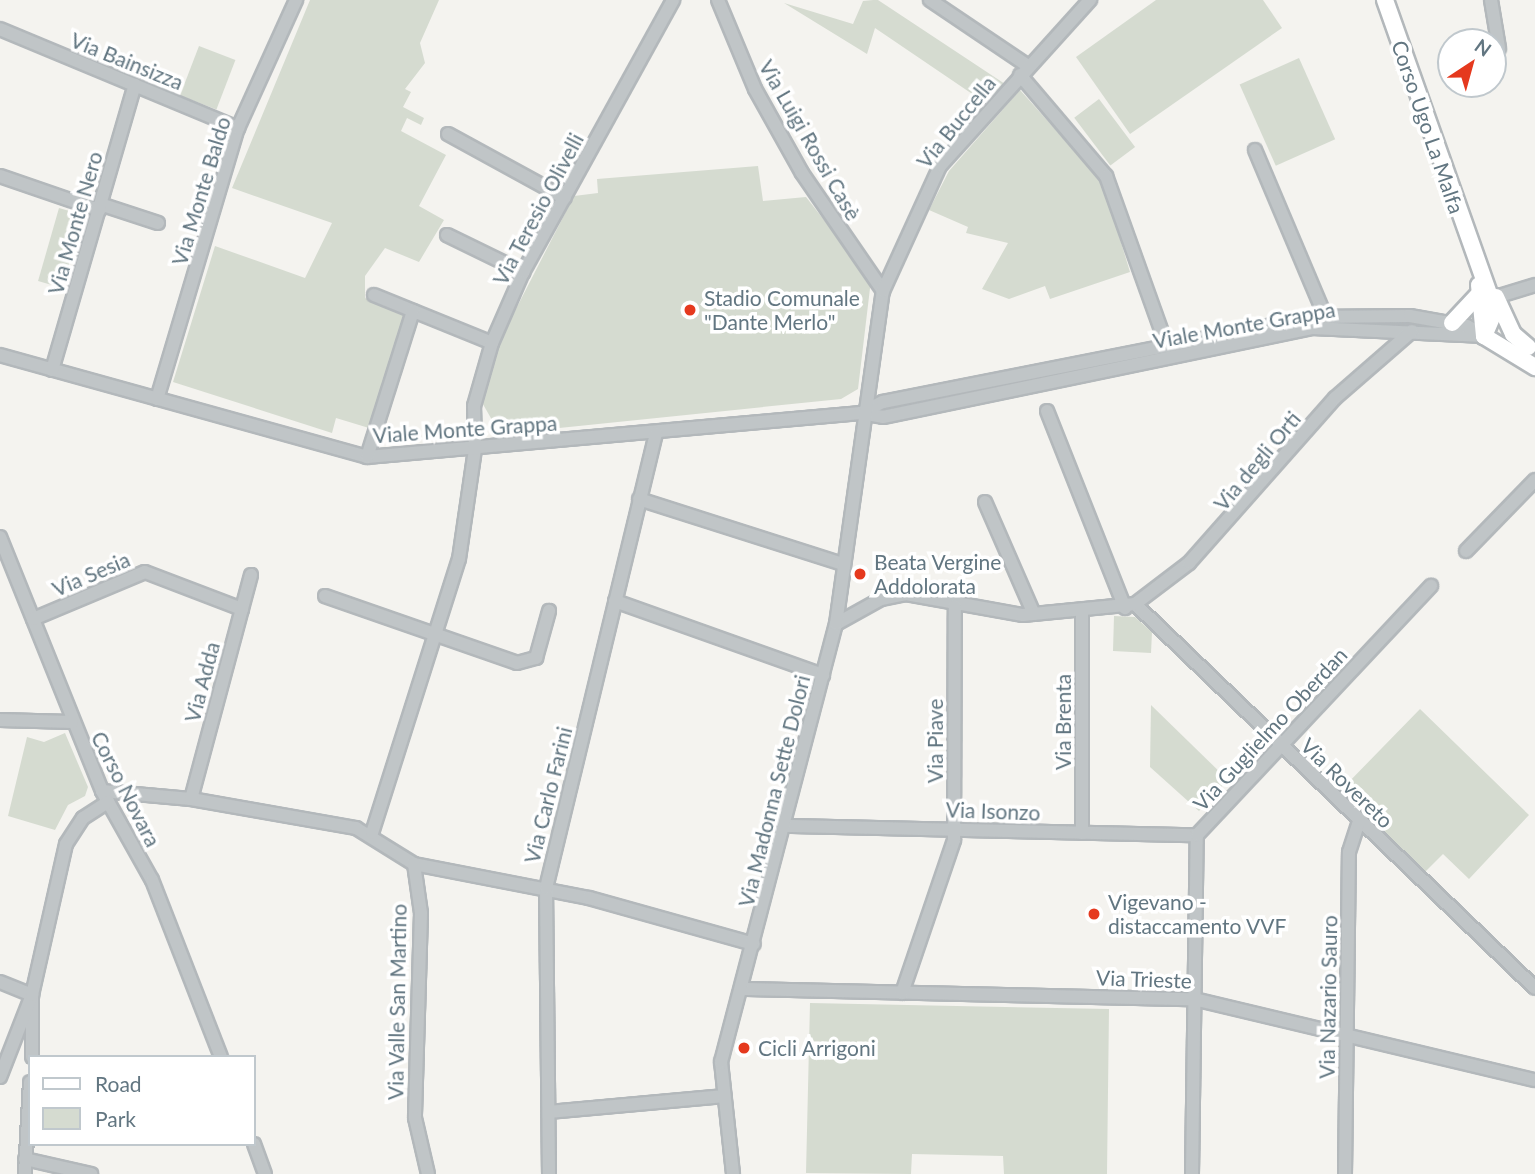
<!DOCTYPE html>
<html>
<head>
<meta charset="utf-8">
<style>
  body { margin:0 }
  #map { position:relative; width:1535px; height:1174px; overflow:hidden; background:#f4f3ef; font-family:Lato,sans-serif }
  div>[style] { position:absolute }
  .green>* { inset:0; background:#d5dbd0; transform-origin:0 0 }
  .roads { filter:drop-shadow(2px 0 #b3b8bb) drop-shadow(-2px 0 #b3b8bb) drop-shadow(0 2px #b3b8bb) drop-shadow(0 -2px #b3b8bb) }
  .minor>* { height:12px; margin:-6px; padding:0 6px; transform-origin:6px; border-radius:6px; background:#c0c5c7 }
  .major>* { height:16px; margin:-8px; padding:0 8px; transform-origin:8px; border-radius:8px; background:#fff }
  .dots>* { width:19px; height:19px; translate:-50% -50%; box-sizing:border-box; border:4px solid #fff; border-radius:50% }
  span { translate:-50% -50%; white-space:nowrap; text-align:center; line-height:1.15; -webkit-text-stroke:7px #fff; paint-order:stroke }
  .street-label { font-size:21px; color:#627681 }
  .poi-label { font-size:21px; color:#627681 }
  .left { translate:0 -50%; text-align:left }
  .legend { position:absolute; left:28px; top:1055px; width:228px; height:91px; box-sizing:border-box; background:#fff; border:2px solid #c0c8cd; margin:0; padding:9px 12px; list-style:none; font-size:21px; color:#627681 }
  .legend li { display:flex; align-items:center; gap:14px; height:35px }
  .legend b { width:35px; border:2px solid #c0c8cd }
  .north { position:absolute; left:1437px; top:28px; width:70px; height:70px; box-sizing:border-box; background:#fff; border:2px solid #c0c8cd; border-radius:50%; rotate:36deg; font-size:19px; font-weight:700; line-height:28px; text-align:center; color:#627681 }
  .north::after { content:''; display:block; margin:auto; width:24px; height:32px; background:#e5391e; clip-path:polygon(50% 0,100% 100%,50% 72%,0 100%) }
</style>
</head>
<body>
<div id="map">
  <div class="green">
    <div style="clip-path:polygon(310px 0,439px 0,420px 43px,425px 63px,405px 89px,411px 92px,403px 107px,424px 118px,421px 125px,407px 118px,401px 131px,446px 155px,419px 206px,444px 220px,419px 262px,385px 248px,365px 276px,365px 298px,407px 312px,369px 428px,336px 418px,332px 433px,173px 382px,215px 246px,305px 278px,332px 223px,232px 188px)"></div>
    <div style="clip-path:polygon(873px 0,878px 0,1005px 84px,987px 104px,875px 28px,867px 54px,784px 3px,853px 24px,863px 1px)"></div>
    <div style="clip-path:polygon(1156px 0,1263px 0,1282px 28px,1130px 134px,1076px 57px)"></div>
    <div style="left:199px;top:46px;width:39px;height:53px;rotate:21deg"></div>
    <div style="left:1299px;top:58px;width:89px;height:65px;rotate:66deg"></div>
    <div style="clip-path:polygon(1020px 90px,1103px 183px,1130px 272px,1050px 299px,1045px 286px,1009px 299px,982px 289px,1008px 243px,966px 233px,968px 227px,929px 210px,949px 171px)"></div>
    <div style="left:1099px;top:99px;width:60px;height:31px;rotate:53deg"></div>
    <div style="clip-path:polygon(758px 166px,763px 201px,806px 197px,871px 280px,858px 389px,841px 399px,500px 434px,480px 399px,500px 340px,574px 196px,598px 193px,597px 179px)"></div>
    <div style="left:59px;top:208px;width:25px;height:76px;rotate:16deg"></div>
    <div style="clip-path:polygon(1114px 616px,1135px 617px,1152px 632px,1151px 653px,1113px 651px)"></div>
    <div style="clip-path:polygon(1151px 705px,1228px 780px,1199px 811px,1150px 767px)"></div>
    <div style="clip-path:polygon(1420px 709px,1529px 815px,1469px 879px,1443px 854px,1425px 872px,1342px 789px)"></div>
    <div style="clip-path:polygon(65px 733px,88px 787px,85px 796px,68px 805px,55px 830px,8px 816px,27px 737px,44px 742px)"></div>
    <div style="clip-path:polygon(810px 1003px,1109px 1009px,1107px 1174px,1004px 1174px,1003px 1156px,912px 1154px,911px 1174px,806px 1173px)"></div>
  </div>
  <div class="roads">
    <div class="minor">
      <div style="left:718px;top:0;width:96px;rotate:67.4deg"></div>
      <div style="left:755px;top:89px;width:96px;rotate:60.8deg"></div>
      <div style="left:802px;top:173px;width:143px;rotate:55.5deg"></div>
      <div style="left:930px;top:0;width:118px;rotate:34deg"></div>
      <div style="left:1491px;top:0;width:49px;rotate:80.5deg"></div>
      <div style="left:0;top:29px;width:258px;rotate:22.6deg"></div>
      <div style="left:1020px;top:75px;width:133px;rotate:49.6deg"></div>
      <div style="left:1106px;top:176px;width:181px;rotate:70.3deg"></div>
      <div style="left:448px;top:134px;width:133px;rotate:28.7deg"></div>
      <div style="left:1255px;top:150px;width:180px;rotate:67.1deg"></div>
      <div style="left:0;top:176px;width:105px;rotate:19deg"></div>
      <div style="left:100px;top:204px;width:61px;rotate:18.1deg"></div>
      <div style="left:447px;top:235px;width:85px;rotate:26deg"></div>
      <div style="left:374px;top:295px;width:127px;rotate:22.1deg"></div>
      <div style="left:1496px;top:297px;width:41px;rotate:-17.1deg"></div>
      <div style="left:0;top:355px;width:381px;rotate:15.5deg"></div>
      <div style="left:367px;top:457px;width:496px;rotate:-5.1deg"></div>
      <div style="left:861px;top:413px;width:22px;rotate:10deg"></div>
      <div style="left:883px;top:417px;width:439px;rotate:-11.7deg"></div>
      <div style="left:1313px;top:328px;width:171px;rotate:2.7deg"></div>
      <div style="left:52px;top:370px;width:297px;rotate:-73.8deg"></div>
      <div style="left:157px;top:399px;width:283px;rotate:-73.4deg"></div>
      <div style="left:238px;top:128px;width:141px;rotate:-65.6deg"></div>
      <div style="left:1047px;top:411px;width:212px;rotate:68.4deg"></div>
      <div style="left:861px;top:413px;width:25px;rotate:-27deg"></div>
      <div style="left:883px;top:402px;width:436px;rotate:-11.2deg"></div>
      <div style="left:1311px;top:317px;width:99px;rotate:-0.6deg"></div>
      <div style="left:1410px;top:316px;width:58px;rotate:10deg"></div>
      <div style="left:1467px;top:326px;width:20px;rotate:30deg"></div>
      <div style="left:367px;top:457px;width:153px;rotate:-72.5deg"></div>
      <div style="left:639px;top:499px;width:214px;rotate:17.7deg"></div>
      <div style="left:985px;top:502px;width:122px;rotate:66.4deg"></div>
      <div style="left:0;top:537px;width:274px;rotate:68.1deg"></div>
      <div style="left:102px;top:791px;width:102px;rotate:60.7deg"></div>
      <div style="left:152px;top:880px;width:190px;rotate:68.7deg"></div>
      <div style="left:1466px;top:551px;width:99px;rotate:-45.8deg"></div>
      <div style="left:325px;top:596px;width:203px;rotate:19.2deg"></div>
      <div style="left:517px;top:663px;width:20px;rotate:-15deg"></div>
      <div style="left:536px;top:658px;width:49px;rotate:-74.5deg"></div>
      <div style="left:615px;top:601px;width:221px;rotate:19.6deg"></div>
      <div style="left:1135px;top:604px;width:554px;rotate:43.83deg"></div>
      <div style="left:33px;top:619px;width:121px;rotate:-22.8deg"></div>
      <div style="left:145px;top:572px;width:104px;rotate:20.9deg"></div>
      <div style="left:836px;top:624px;width:51px;rotate:-29.1deg"></div>
      <div style="left:881px;top:599px;width:25px;rotate:-11deg"></div>
      <div style="left:906px;top:594px;width:119px;rotate:10.2deg"></div>
      <div style="left:1023px;top:615px;width:113px;rotate:-5.6deg"></div>
      <div style="left:1135px;top:604px;width:68px;rotate:-37.2deg"></div>
      <div style="left:1189px;top:563px;width:220px;rotate:-48.5deg"></div>
      <div style="left:1335px;top:398px;width:102px;rotate:-41deg"></div>
      <div style="left:0;top:720px;width:72px;rotate:1.6deg"></div>
      <div style="left:102px;top:791px;width:89px;rotate:5.1deg"></div>
      <div style="left:191px;top:799px;width:168px;rotate:10deg"></div>
      <div style="left:356px;top:828px;width:68px;rotate:31.8deg"></div>
      <div style="left:414px;top:864px;width:178px;rotate:11deg"></div>
      <div style="left:589px;top:898px;width:171px;rotate:15.6deg"></div>
      <div style="left:191px;top:799px;width:232px;rotate:-75deg"></div>
      <div style="left:787px;top:826px;width:410px;rotate:1.3deg"></div>
      <div style="left:372px;top:833px;width:287px;rotate:-72.4deg"></div>
      <div style="left:459px;top:559px;width:111px;rotate:-81.7deg"></div>
      <div style="left:475px;top:449px;width:43px;rotate:-91.3deg"></div>
      <div style="left:474px;top:406px;width:66px;rotate:-74.1deg"></div>
      <div style="left:492px;top:343px;width:77px;rotate:-66.4deg"></div>
      <div style="left:523px;top:272px;width:311px;rotate:-61.1deg"></div>
      <div style="left:1082px;top:833px;width:222px;rotate:-90deg"></div>
      <div style="left:414px;top:864px;width:49px;rotate:81.9deg"></div>
      <div style="left:421px;top:913px;width:205px;rotate:91.7deg"></div>
      <div style="left:415px;top:1118px;width:57px;rotate:76.9deg"></div>
      <div style="left:0;top:982px;width:35px;rotate:22deg"></div>
      <div style="left:32px;top:995px;width:62px;rotate:90deg"></div>
      <div style="left:742px;top:989px;width:452px;rotate:1.3deg"></div>
      <div style="left:1194px;top:999px;width:350px;rotate:13.4deg"></div>
      <div style="left:902px;top:993px;width:162px;rotate:-71.2deg"></div>
      <div style="left:954px;top:840px;width:234px;rotate:-89.8deg"></div>
      <div style="left:0;top:1077px;width:88px;rotate:-68.7deg"></div>
      <div style="left:32px;top:995px;width:155px;rotate:-77.3deg"></div>
      <div style="left:66px;top:844px;width:31px;rotate:-57deg"></div>
      <div style="left:83px;top:818px;width:30px;rotate:-33deg"></div>
      <div style="left:549px;top:1112px;width:176px;rotate:-5.2deg"></div>
      <div style="left:254px;top:1144px;width:32px;rotate:70deg"></div>
      <div style="left:25px;top:1159px;width:68px;rotate:12.8deg"></div>
      <div style="left:25px;top:1174px;width:92px;rotate:-86.9deg"></div>
      <div style="left:549px;top:1174px;width:286px;rotate:-90.6deg"></div>
      <div style="left:546px;top:888px;width:468px;rotate:-76.4deg"></div>
      <div style="left:733px;top:1174px;width:113px;rotate:-96.1deg"></div>
      <div style="left:721px;top:1062px;width:453px;rotate:-75.3deg"></div>
      <div style="left:836px;top:624px;width:336px;rotate:-82deg"></div>
      <div style="left:883px;top:291px;width:137px;rotate:-65.5deg"></div>
      <div style="left:940px;top:166px;width:224px;rotate:-47.9deg"></div>
      <div style="left:1192px;top:1174px;width:339px;rotate:-89.2deg"></div>
      <div style="left:1197px;top:835px;width:342px;rotate:-46.8deg"></div>
      <div style="left:1345px;top:1174px;width:322px;rotate:-89.3deg"></div>
      <div style="left:1349px;top:852px;width:32px;rotate:-72deg"></div>
    </div>
    <div class="major">
      <div style="left:1385px;top:0;width:312px;rotate:70.5deg"></div>
      <div style="left:1489px;top:294px;width:21px;rotate:79deg"></div>
      <div style="left:1493px;top:315px;width:23px;rotate:113deg"></div>
      <div style="left:1479px;top:285px;width:51px;rotate:84.4deg"></div>
      <div style="left:1484px;top:336px;width:60px;rotate:31.3deg"></div>
      <div style="left:1496px;top:297px;width:41px;rotate:65.3deg"></div>
      <div style="left:1513px;top:334px;width:20px;rotate:41deg"></div>
      <div style="left:1452px;top:323px;width:37px;rotate:-47deg"></div>
    </div>
  </div>
  <div class="dots">
    <div style="left:690px;top:310px;background:#e5391e"></div>
    <div style="left:860px;top:574px;background:#e5391e"></div>
    <div style="left:1094px;top:914px;background:#e5391e"></div>
    <div style="left:744px;top:1048px;background:#e5391e"></div>
  </div>
  <div class="street-label">
    <span style="left:127px;top:61px;rotate:22deg">Via Bainsizza</span>
    <span style="left:956px;top:122px;rotate:-51deg">Via Buccella</span>
    <span style="left:1428px;top:127px;rotate:71deg">Corso Ugo La Malfa</span>
    <span style="left:810px;top:140px;rotate:60deg">Via Luigi Rossi Casè</span>
    <span style="left:201px;top:191px;rotate:-73deg">Via Monte Baldo</span>
    <span style="left:538px;top:209px;rotate:-62deg">Via Teresio Olivelli</span>
    <span style="left:75px;top:223px;rotate:-74deg">Via Monte Nero</span>
    <span style="left:1244px;top:325px;rotate:-10deg">Viale Monte Grappa</span>
    <span style="left:465px;top:429px;rotate:-4deg">Viale Monte Grappa</span>
    <span style="left:1257px;top:461px;rotate:-50deg">Via degli Orti</span>
    <span style="left:91px;top:574px;rotate:-23deg">Via Sesia</span>
    <span style="left:202px;top:682px;rotate:-75deg">Via Adda</span>
    <span style="left:1063px;top:722px;rotate:-90deg">Via Brenta</span>
    <span style="left:1270px;top:729px;rotate:-47deg">Via Guglielmo Oberdan</span>
    <span style="left:935px;top:741px;rotate:-90deg">Via Piave</span>
    <span style="left:1347px;top:783px;rotate:44deg">Via Rovereto</span>
    <span style="left:126px;top:789px;rotate:63deg">Corso Novara</span>
    <span style="left:774px;top:791px;rotate:-76deg">Via Madonna Sette Dolori</span>
    <span style="left:548px;top:795px;rotate:-76deg">Via Carlo Farini</span>
    <span style="left:993px;top:811px;rotate:2deg">Via Isonzo</span>
    <span style="left:1144px;top:979px;rotate:2deg">Via Trieste</span>
    <span style="left:1328px;top:997px;rotate:-89deg">Via Nazario Sauro</span>
    <span style="left:397px;top:1002px;rotate:-89deg">Via Valle San Martino</span>
  </div>
  <div class="poi-label">
    <span class="left" style="left:704px;top:310px">Stadio Comunale<br>"Dante Merlo"</span>
    <span class="left" style="left:874px;top:574px">Beata Vergine<br>Addolorata</span>
    <span class="left" style="left:1108px;top:914px">Vigevano -<br>distaccamento VVF</span>
    <span class="left" style="left:758px;top:1048px">Cicli Arrigoni</span>
  </div>
  <ul class="legend">
  <li><b style="height:9px;background:#fff"></b>Road</li>
  <li><b style="height:19px;background:#d5dbd0"></b>Park</li>
  </ul>
  <div class="north">N</div>
</div>
</body>
</html>
